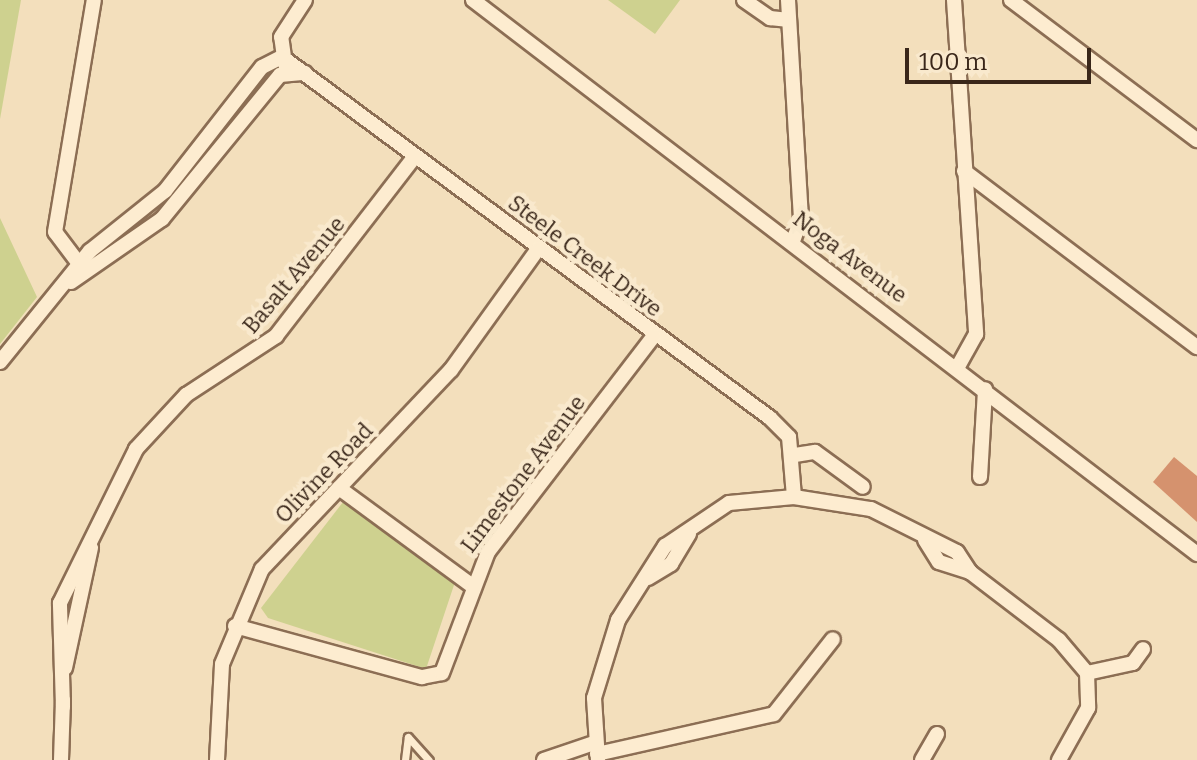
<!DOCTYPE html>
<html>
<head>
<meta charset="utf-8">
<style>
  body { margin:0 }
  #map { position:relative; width:1197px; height:760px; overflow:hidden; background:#f3dfbc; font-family:Bitter,serif }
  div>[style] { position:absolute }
  .green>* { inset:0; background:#ced18f }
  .building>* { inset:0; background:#d5926e }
  .roads { filter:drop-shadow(2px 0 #8c6e54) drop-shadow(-2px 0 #8c6e54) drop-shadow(0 2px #8c6e54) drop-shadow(0 -2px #8c6e54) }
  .lane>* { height:7px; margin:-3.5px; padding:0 3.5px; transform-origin:3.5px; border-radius:3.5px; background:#fdecd0 }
  .street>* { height:14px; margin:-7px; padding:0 7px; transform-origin:7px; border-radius:7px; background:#fdecd0 }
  span { translate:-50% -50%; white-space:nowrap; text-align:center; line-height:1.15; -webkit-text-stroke:8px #f9e9cd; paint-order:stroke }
  .street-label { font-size:22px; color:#3a271a }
  .scale { position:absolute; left:905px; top:48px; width:186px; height:36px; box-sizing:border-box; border:4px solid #3a271a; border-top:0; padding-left:10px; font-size:24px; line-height:28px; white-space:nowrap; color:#3a271a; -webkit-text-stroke:6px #f9e9cd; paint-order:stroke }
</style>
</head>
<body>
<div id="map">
  <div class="green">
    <div style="clip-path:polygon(0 0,21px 0,0 119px)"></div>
    <div style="clip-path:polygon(608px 0,680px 0,655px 34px)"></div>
    <div style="clip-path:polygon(0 218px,37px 297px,0 344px)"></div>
    <div style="clip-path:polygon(350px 493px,458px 573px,426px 669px,268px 618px,261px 608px)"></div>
  </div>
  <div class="building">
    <div style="clip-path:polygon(1174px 457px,1197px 476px,1197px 522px,1153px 482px)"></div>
  </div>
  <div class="roads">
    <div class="lane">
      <div style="left:405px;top:760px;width:23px;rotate:-83deg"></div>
      <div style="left:408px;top:737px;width:31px;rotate:48deg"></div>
    </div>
    <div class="street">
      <div style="left:473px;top:0;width:912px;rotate:37.42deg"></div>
      <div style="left:744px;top:0;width:32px;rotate:35deg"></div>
      <div style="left:770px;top:18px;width:19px;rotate:6deg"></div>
      <div style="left:788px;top:0;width:219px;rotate:86.6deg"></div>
      <div style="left:801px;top:219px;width:23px;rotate:110deg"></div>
      <div style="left:954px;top:0;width:335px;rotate:86.2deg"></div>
      <div style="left:976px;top:334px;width:38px;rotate:119deg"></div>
      <div style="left:1011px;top:0;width:233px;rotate:37deg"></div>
      <div style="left:285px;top:64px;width:27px;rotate:-98deg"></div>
      <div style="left:281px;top:37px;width:44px;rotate:-57deg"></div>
      <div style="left:964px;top:171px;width:292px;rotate:37.1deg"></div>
      <div style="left:80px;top:265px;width:41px;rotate:-127.1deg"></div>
      <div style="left:55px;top:232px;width:235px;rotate:-80.5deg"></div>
      <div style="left:71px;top:282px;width:111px;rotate:-34.7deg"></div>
      <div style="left:162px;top:219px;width:186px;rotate:-50.7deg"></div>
      <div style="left:280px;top:75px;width:25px;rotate:-5deg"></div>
      <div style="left:0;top:362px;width:143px;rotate:-51deg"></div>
      <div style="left:90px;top:251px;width:96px;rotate:-38.7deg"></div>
      <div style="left:165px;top:191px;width:157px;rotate:-52deg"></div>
      <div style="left:262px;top:67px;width:22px;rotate:-27deg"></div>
      <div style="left:282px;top:57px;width:607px;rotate:36.49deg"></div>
      <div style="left:770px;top:418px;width:27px;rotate:45deg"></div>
      <div style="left:789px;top:437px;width:60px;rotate:85.2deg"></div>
      <div style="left:795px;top:455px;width:20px;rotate:-9deg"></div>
      <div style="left:815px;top:452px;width:59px;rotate:36.1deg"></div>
      <div style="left:980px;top:477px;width:88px;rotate:-86.7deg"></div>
      <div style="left:339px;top:488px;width:164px;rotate:36.3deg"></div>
      <div style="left:925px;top:540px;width:26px;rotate:58deg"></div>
      <div style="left:939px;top:562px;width:33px;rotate:18deg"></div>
      <div style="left:970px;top:572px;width:112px;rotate:37.4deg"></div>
      <div style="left:1059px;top:640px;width:43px;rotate:49.7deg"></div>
      <div style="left:1087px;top:673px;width:35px;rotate:88deg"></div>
      <div style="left:1088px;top:708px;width:60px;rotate:119.1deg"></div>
      <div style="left:648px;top:578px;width:27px;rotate:-31deg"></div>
      <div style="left:671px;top:564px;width:35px;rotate:-59deg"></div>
      <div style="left:235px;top:626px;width:194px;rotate:15.3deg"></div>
      <div style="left:422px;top:677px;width:20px;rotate:-11deg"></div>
      <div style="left:442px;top:673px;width:129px;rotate:-69.2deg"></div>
      <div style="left:488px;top:552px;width:272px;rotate:-52.5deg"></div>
      <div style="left:65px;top:668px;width:123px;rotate:-77.8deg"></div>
      <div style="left:1087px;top:673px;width:47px;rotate:-12.3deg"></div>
      <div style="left:1133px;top:663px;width:17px;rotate:-54deg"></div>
      <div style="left:63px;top:707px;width:104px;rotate:-91.7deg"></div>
      <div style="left:60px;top:603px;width:172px;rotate:-63.7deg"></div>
      <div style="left:136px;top:449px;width:74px;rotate:-47.2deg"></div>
      <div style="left:186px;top:395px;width:108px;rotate:-33.2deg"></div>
      <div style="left:276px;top:336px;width:227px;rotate:-52.3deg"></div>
      <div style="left:597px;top:754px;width:181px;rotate:-12.7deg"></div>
      <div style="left:774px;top:714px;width:95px;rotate:-51.8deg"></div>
      <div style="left:61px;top:760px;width:60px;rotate:-88.1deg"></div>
      <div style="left:217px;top:760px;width:96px;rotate:-87deg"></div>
      <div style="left:222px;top:664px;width:103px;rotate:-67.2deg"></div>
      <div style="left:262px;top:569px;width:274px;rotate:-46.5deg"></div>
      <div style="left:451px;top:370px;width:149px;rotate:-54.3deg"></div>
      <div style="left:544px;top:760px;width:53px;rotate:-18.8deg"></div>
      <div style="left:598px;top:760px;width:62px;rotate:-93.7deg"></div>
      <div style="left:594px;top:698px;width:82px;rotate:-72.9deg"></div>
      <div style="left:618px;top:620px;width:88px;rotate:-57.6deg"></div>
      <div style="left:665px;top:546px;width:77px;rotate:-33.9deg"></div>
      <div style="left:729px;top:503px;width:65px;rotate:-5.3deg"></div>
      <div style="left:794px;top:497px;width:78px;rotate:8.9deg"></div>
      <div style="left:871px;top:509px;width:96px;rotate:26.6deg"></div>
      <div style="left:957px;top:552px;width:24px;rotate:57deg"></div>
      <div style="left:922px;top:760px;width:30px;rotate:-60deg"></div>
    </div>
  </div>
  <div class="street-label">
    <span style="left:585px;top:256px;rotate:37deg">Steele Creek Drive</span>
    <span style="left:850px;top:257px;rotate:37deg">Noga Avenue</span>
    <span style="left:294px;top:275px;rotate:-50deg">Basalt Avenue</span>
    <span style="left:324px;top:473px;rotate:-46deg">Olivine Road</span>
    <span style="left:523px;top:474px;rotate:-53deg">Limestone Avenue</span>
  </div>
  <div class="scale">100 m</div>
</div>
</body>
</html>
